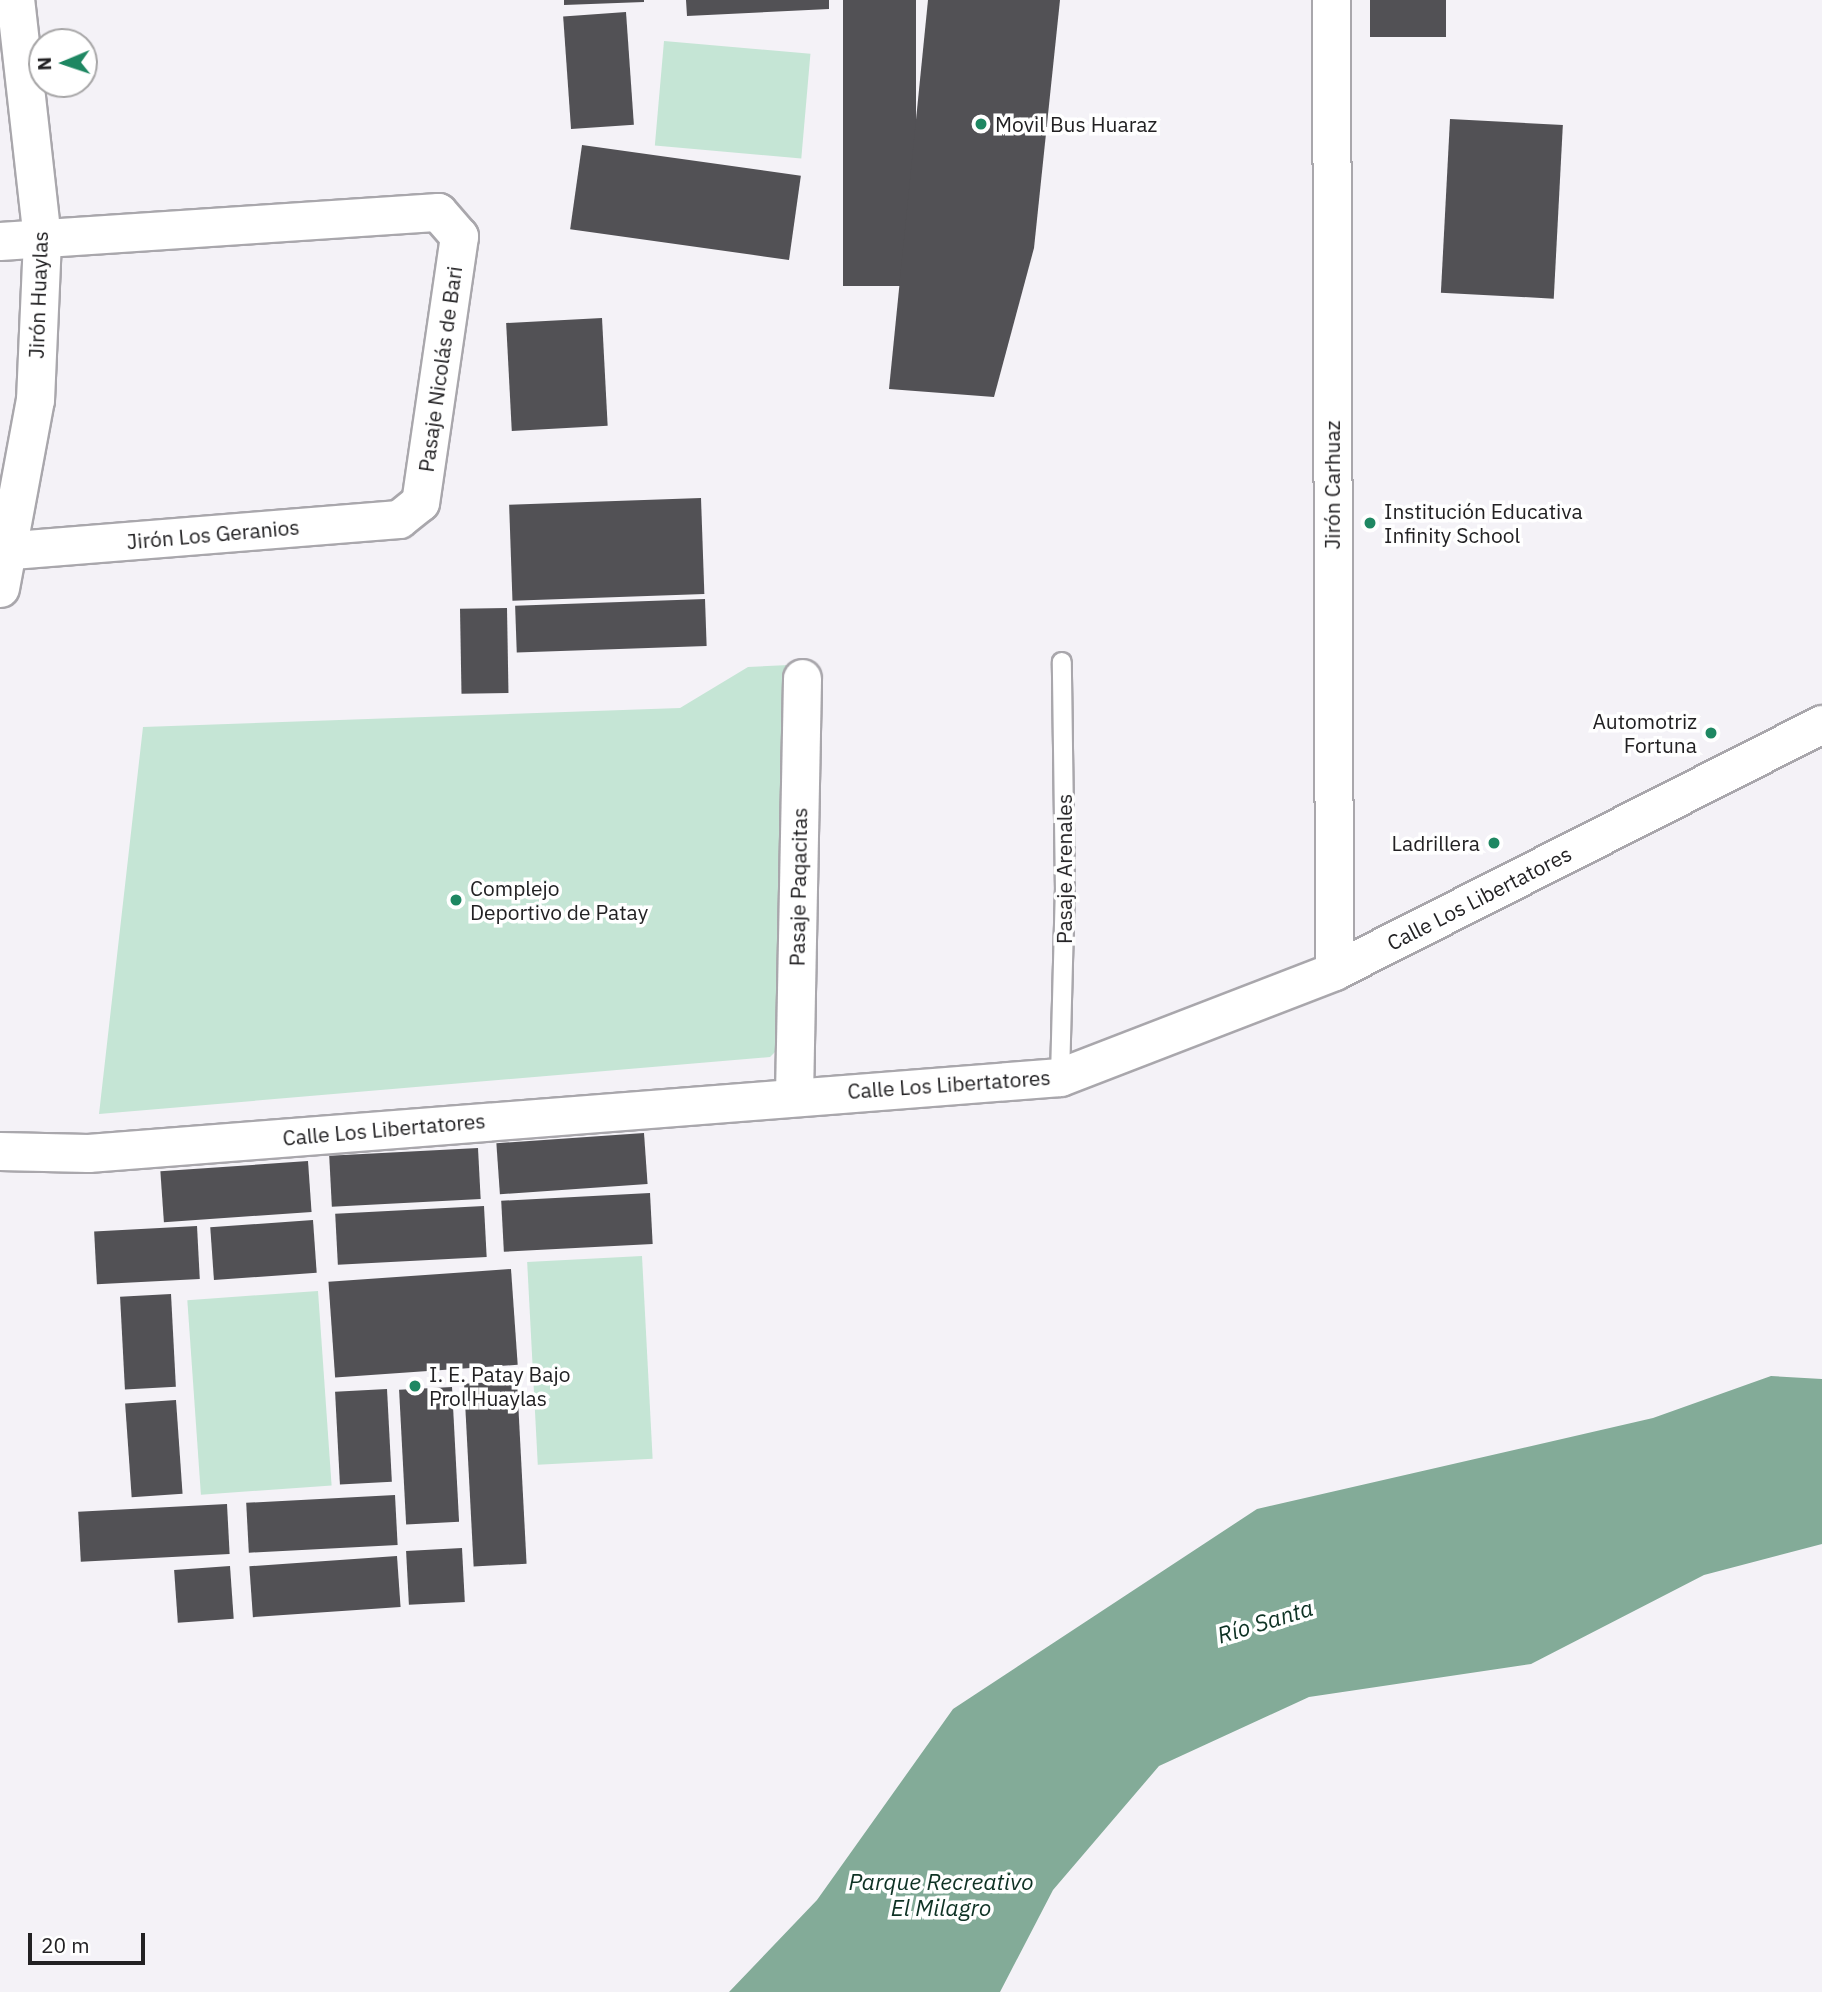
<!DOCTYPE html>
<html>
<head>
<meta charset="utf-8">
<style>
  body { margin:0 }
  #map { position:relative; width:1822px; height:1992px; overflow:hidden; background:#f4f2f7; font-family:"IBM Plex Sans",sans-serif }
  div>[style] { position:absolute }
  .green>* { inset:0; background:#c5e5d5; transform-origin:0 0 }
  .water>* { inset:0; background:#83ab98 }
  .building>* { inset:0; background:#525155; transform-origin:0 0 }
  .roads { filter:drop-shadow(2px 0 #a9a7ac) drop-shadow(-2px 0 #a9a7ac) drop-shadow(0 2px #a9a7ac) drop-shadow(0 -2px #a9a7ac) }
  .lane>* { height:18px; margin:-9px; padding:0 9px; transform-origin:9px; border-radius:9px; background:#fff }
  .street>* { height:37px; margin:-18.5px; padding:0 18.5px; transform-origin:18.5px; border-radius:18.5px; background:#fff }
  .dots>* { width:19px; height:19px; translate:-50% -50%; box-sizing:border-box; border:4px solid #fff; border-radius:50% }
  span { translate:-50% -50%; white-space:nowrap; text-align:center; line-height:1.15; -webkit-text-stroke:7px #fff; paint-order:stroke }
  .poi-label { font-size:21px; color:#222123 }
  .left { translate:0 -50%; text-align:left }
  .right { translate:-100% -50%; text-align:right }
  .street-label { font-size:21px; color:#222123 }
  .water-label { font-size:23px; color:#0e3224; font-style:italic }
  .north { position:absolute; left:28px; top:28px; width:70px; height:70px; box-sizing:border-box; background:#fff; border:2px solid #a7a6a7; border-radius:50%; rotate:268deg; font-size:19px; font-weight:700; line-height:28px; text-align:center; color:#222123 }
  .north::after { content:''; display:block; margin:auto; width:24px; height:32px; background:#1e8762; clip-path:polygon(50% 0,100% 100%,50% 72%,0 100%) }
  .scale { position:absolute; left:28px; top:1933px; width:117px; height:32px; box-sizing:border-box; border:4px solid #222123; border-top:0; padding-left:9px; font-size:21px; line-height:24px; white-space:nowrap; color:#222123; -webkit-text-stroke:5px #fff; paint-order:stroke }
</style>
</head>
<body>
<div id="map">
  <div class="green">
    <div style="left:664px;top:41px;width:147px;height:105px;rotate:5deg"></div>
    <div style="clip-path:polygon(789px 665px,784px 1043px,770px 1057px,99px 1114px,143px 727px,680px 708px,748px 667px)"></div>
    <div style="left:642px;top:1256px;width:203px;height:115px;rotate:87deg"></div>
    <div style="left:318px;top:1291px;width:195px;height:131px;rotate:86deg"></div>
  </div>
  <div class="water">
    <div style="clip-path:polygon(1771px 1376px,1822px 1379px,1822px 1544px,1704px 1575px,1531px 1664px,1309px 1697px,1159px 1766px,1053px 1890px,1000px 1992px,729px 1992px,817px 1900px,953px 1709px,1257px 1509px,1653px 1418px)"></div>
  </div>
  <div class="building">
    <div style="clip-path:polygon(564px 0,644px 0,644px 2px,564px 5px)"></div>
    <div style="clip-path:polygon(686px 0,829px 0,829px 9px,687px 16px)"></div>
    <div style="left:843px;top:0;width:73px;height:286px"></div>
    <div style="clip-path:polygon(928px 0,1060px 0,1034px 248px,994px 397px,889px 389px)"></div>
    <div style="left:1370px;top:0;width:76px;height:37px"></div>
    <div style="left:626px;top:12px;width:113px;height:63px;rotate:86deg"></div>
    <div style="left:1450px;top:119px;width:113px;height:174px;rotate:3deg"></div>
    <div style="left:582px;top:145px;width:221px;height:85px;rotate:8deg"></div>
    <div style="left:602px;top:318px;width:108px;height:96px;rotate:87deg"></div>
    <div style="left:701px;top:498px;width:96px;height:192px;rotate:88deg"></div>
    <div style="left:705px;top:599px;width:47px;height:190px;rotate:88deg"></div>
    <div style="left:507px;top:608px;width:85px;height:47px;rotate:89deg"></div>
    <div style="left:644px;top:1133px;width:51px;height:148px;rotate:86deg"></div>
    <div style="left:478px;top:1148px;width:51px;height:149px;rotate:87deg"></div>
    <div style="left:308px;top:1161px;width:51px;height:148px;rotate:86deg"></div>
    <div style="left:650px;top:1193px;width:51px;height:149px;rotate:87deg"></div>
    <div style="left:484px;top:1206px;width:51px;height:149px;rotate:87deg"></div>
    <div style="left:313px;top:1220px;width:53px;height:103px;rotate:86deg"></div>
    <div style="left:197px;top:1226px;width:53px;height:103px;rotate:87deg"></div>
    <div style="left:511px;top:1269px;width:96px;height:183px;rotate:86deg"></div>
    <div style="left:171px;top:1294px;width:93px;height:51px;rotate:87deg"></div>
    <div style="left:517px;top:1381px;width:183px;height:53px;rotate:87deg"></div>
    <div style="left:452px;top:1387px;width:135px;height:53px;rotate:87deg"></div>
    <div style="left:387px;top:1389px;width:93px;height:52px;rotate:87deg"></div>
    <div style="left:176px;top:1400px;width:94px;height:51px;rotate:86deg"></div>
    <div style="left:395px;top:1495px;width:50px;height:149px;rotate:87deg"></div>
    <div style="left:227px;top:1504px;width:50px;height:149px;rotate:87deg"></div>
    <div style="left:462px;top:1548px;width:54px;height:56px;rotate:87deg"></div>
    <div style="left:397px;top:1556px;width:51px;height:148px;rotate:86deg"></div>
    <div style="left:230px;top:1566px;width:53px;height:56px;rotate:86deg"></div>
  </div>
  <div class="roads">
    <div class="lane">
      <div style="left:1060px;top:1077px;width:186px;rotate:-88.5deg"></div>
      <div style="left:1065px;top:891px;width:229px;rotate:-90.8deg"></div>
    </div>
    <div class="street">
      <div style="left:1331px;top:0;width:971px;rotate:89.82deg"></div>
      <div style="left:0;top:241px;width:439px;rotate:-3.8deg"></div>
      <div style="left:438px;top:212px;width:32px;rotate:49deg"></div>
      <div style="left:459px;top:236px;width:269px;rotate:98.3deg"></div>
      <div style="left:420px;top:502px;width:27px;rotate:141deg"></div>
      <div style="left:399px;top:519px;width:400px;rotate:175.4deg"></div>
      <div style="left:0;top:588px;width:191px;rotate:-79.5deg"></div>
      <div style="left:35px;top:400px;width:161px;rotate:-87.5deg"></div>
      <div style="left:42px;top:239px;width:241px;rotate:-96.4deg"></div>
      <div style="left:794px;top:1096px;width:418px;rotate:-88.9deg"></div>
      <div style="left:0;top:1151px;width:88px;rotate:1.3deg"></div>
      <div style="left:88px;top:1153px;width:975px;rotate:-4.47deg"></div>
      <div style="left:1060px;top:1077px;width:294px;rotate:-21.1deg"></div>
      <div style="left:1334px;top:971px;width:547px;rotate:-26.85deg"></div>
    </div>
  </div>
  <div class="dots">
    <div style="left:981px;top:124px;background:#1e8762"></div>
    <div style="left:1370px;top:523px;background:#1e8762"></div>
    <div style="left:1711px;top:733px;background:#1e8762"></div>
    <div style="left:1494px;top:843px;background:#1e8762"></div>
    <div style="left:456px;top:900px;background:#1e8762"></div>
    <div style="left:415px;top:1386px;background:#1e8762"></div>
  </div>
  <div class="poi-label">
    <span class="left" style="left:995px;top:124px">Movil Bus Huaraz</span>
    <span class="left" style="left:1384px;top:523px">Institución Educativa<br>Infinity School</span>
    <span class="right" style="left:1697px;top:733px">Automotriz<br>Fortuna</span>
    <span class="right" style="left:1480px;top:843px">Ladrillera</span>
    <span class="left" style="left:470px;top:900px">Complejo<br>Deportivo de Patay</span>
    <span class="left" style="left:429px;top:1386px">I. E. Patay Bajo<br>Prol Huaylas</span>
  </div>
  <div class="street-label">
    <span style="left:38px;top:295px;rotate:-88deg">Jirón Huaylas</span>
    <span style="left:440px;top:369px;rotate:-82deg">Pasaje Nicolás de Bari</span>
    <span style="left:1332px;top:485px;rotate:-90deg">Jirón Carhuaz</span>
    <span style="left:213px;top:534px;rotate:-5deg">Jirón Los Geranios</span>
    <span style="left:1064px;top:869px;rotate:-90deg">Pasaje Arenales</span>
    <span style="left:798px;top:887px;rotate:-89deg">Pasaje Paqacitas</span>
    <span style="left:1479px;top:898px;rotate:-27deg">Calle Los Libertatores</span>
    <span style="left:949px;top:1084px;rotate:-4deg">Calle Los Libertatores</span>
    <span style="left:384px;top:1129px;rotate:-5deg">Calle Los Libertatores</span>
  </div>
  <div class="water-label">
    <span style="left:1265px;top:1621px;rotate:-17deg">Río Santa</span>
    <span style="left:941px;top:1894px">Parque Recreativo<br>El Milagro</span>
  </div>
  <div class="north">N</div>
  <div class="scale">20 m</div>
</div>
</body>
</html>
